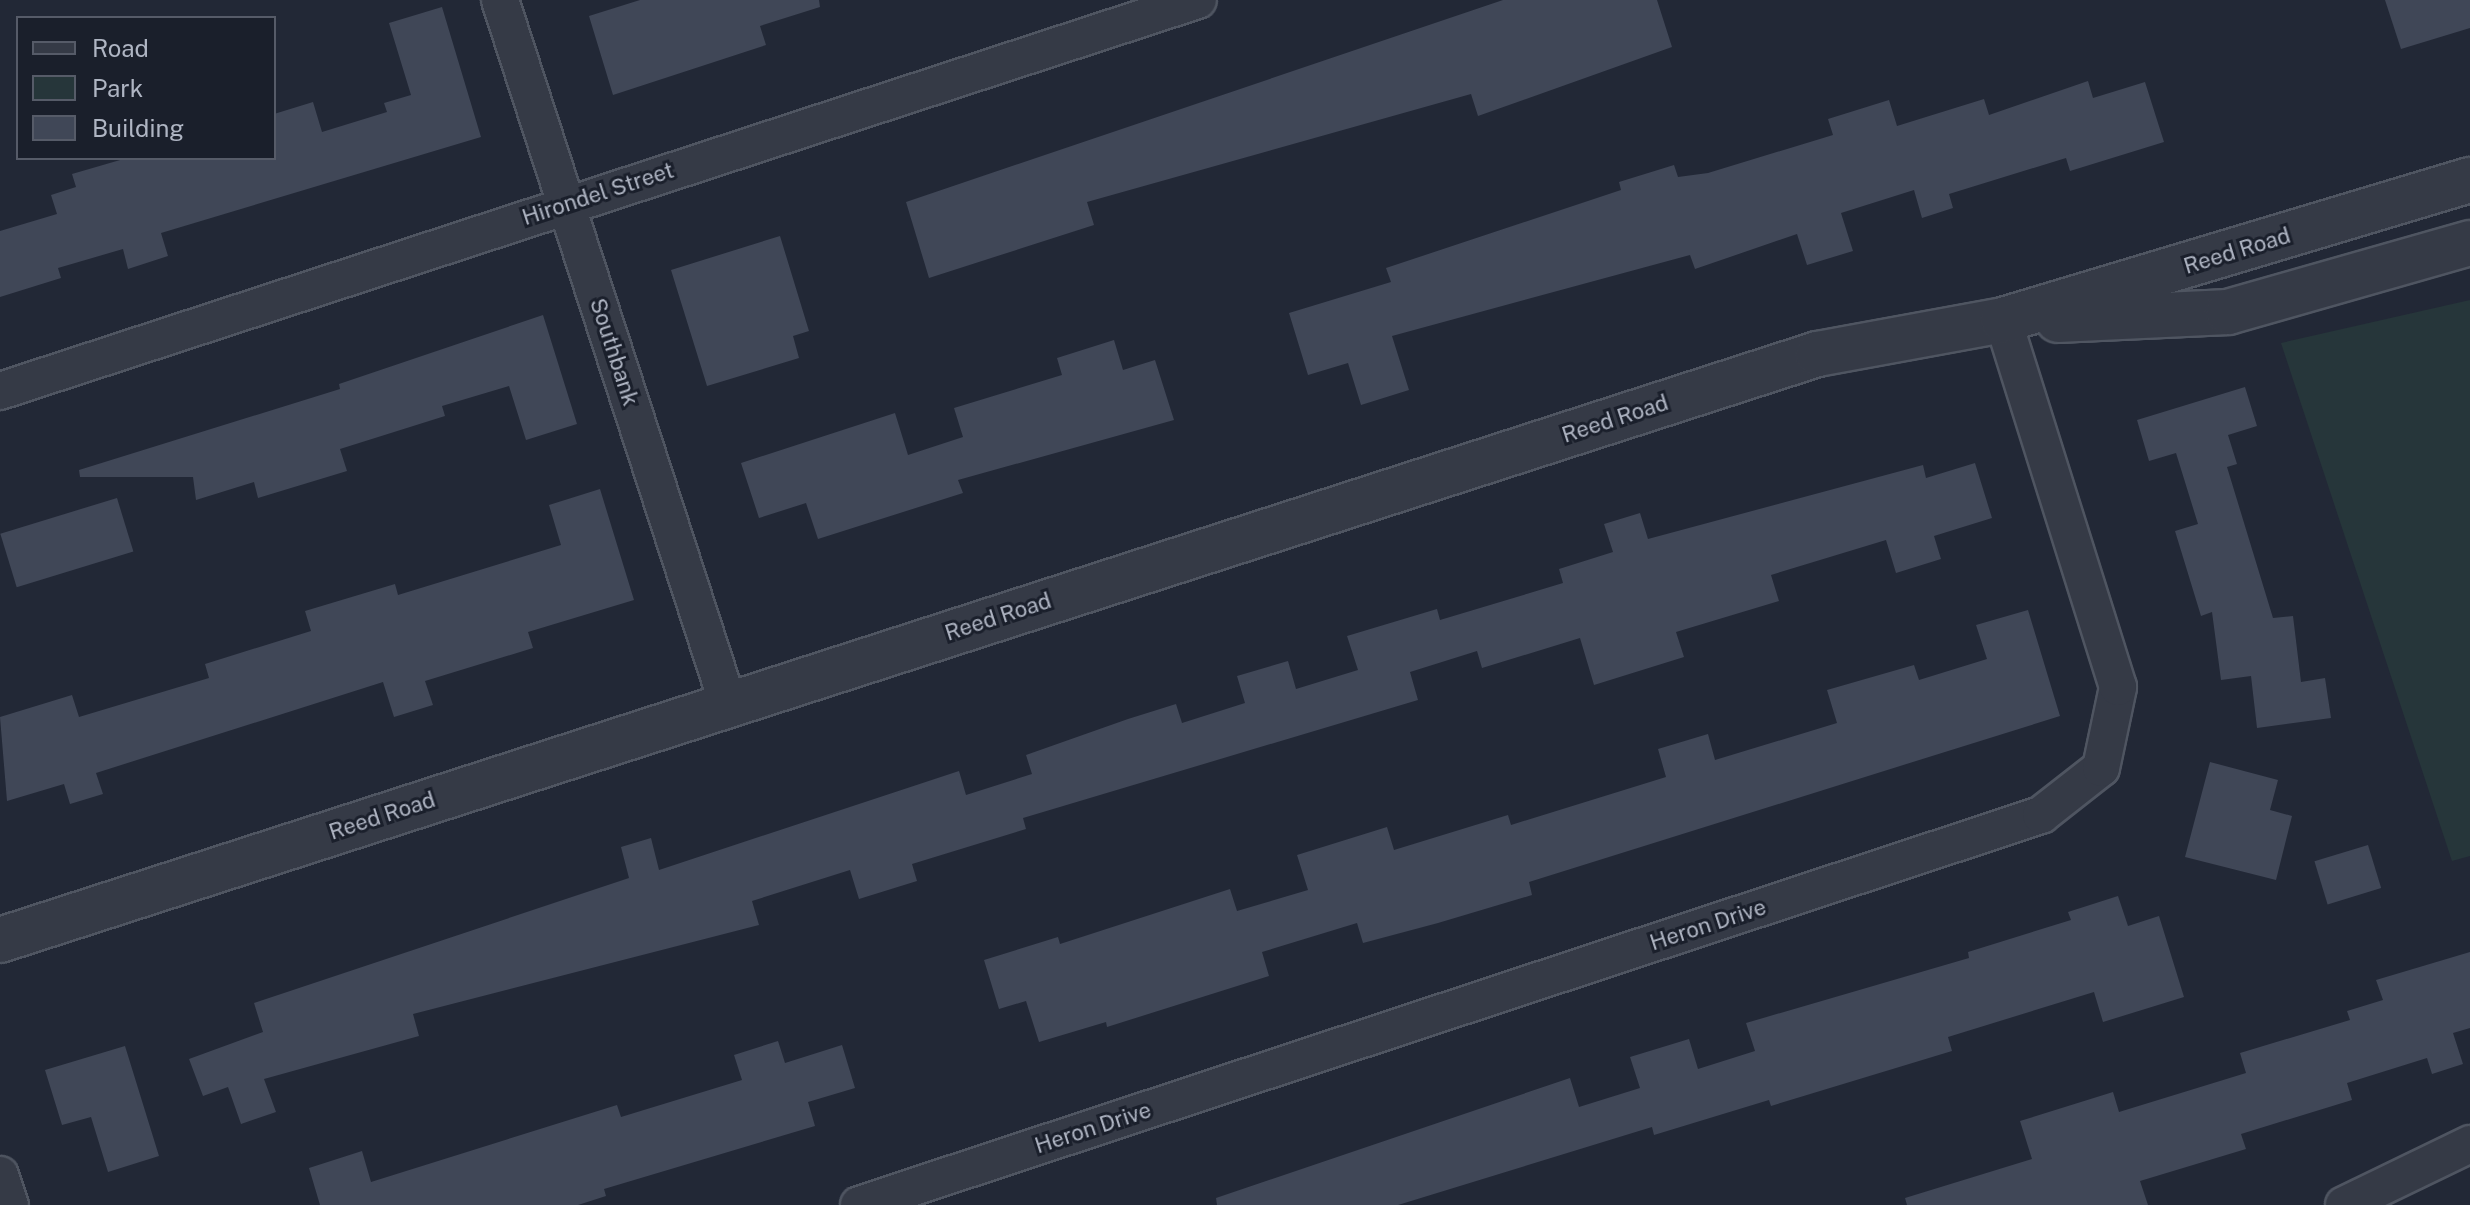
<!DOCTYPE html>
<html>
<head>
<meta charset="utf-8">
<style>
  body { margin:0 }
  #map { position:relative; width:2470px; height:1205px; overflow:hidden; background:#222836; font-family:"Public Sans",sans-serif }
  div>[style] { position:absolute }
  .green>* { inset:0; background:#26363a }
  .building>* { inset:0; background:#404757; transform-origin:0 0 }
  .roads { filter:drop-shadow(2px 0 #4f5561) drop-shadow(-2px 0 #4f5561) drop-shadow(0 2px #4f5561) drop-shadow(0 -2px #4f5561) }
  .minor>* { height:36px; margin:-18px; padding:0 18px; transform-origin:18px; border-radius:18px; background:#353a46 }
  .tertiary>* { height:44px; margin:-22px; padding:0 22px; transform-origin:22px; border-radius:22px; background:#353a46 }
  span { translate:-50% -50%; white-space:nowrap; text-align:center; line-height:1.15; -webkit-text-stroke:6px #1a1f2b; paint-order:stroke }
  .street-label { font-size:22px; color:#afb5c3 }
  .legend { position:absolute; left:16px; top:16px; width:260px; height:144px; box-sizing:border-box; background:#1a1f2b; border:2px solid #565b68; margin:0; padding:10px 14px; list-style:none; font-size:24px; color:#afb5c3 }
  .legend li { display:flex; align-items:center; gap:16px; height:40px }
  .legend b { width:40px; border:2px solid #565b68 }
</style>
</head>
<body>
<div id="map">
  <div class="green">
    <div style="clip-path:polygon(2470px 300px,2470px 856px,2452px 861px,2281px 343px)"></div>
  </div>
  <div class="building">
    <div style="clip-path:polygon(640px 0,819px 0,820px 7px,760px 26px,766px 45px,613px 95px,589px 16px)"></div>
    <div style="clip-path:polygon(1503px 0,1657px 0,1672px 47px,1478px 116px,1471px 94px,1087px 202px,1094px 225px,929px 278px,906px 202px)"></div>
    <div style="clip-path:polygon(2385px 0,2470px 0,2470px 28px,2401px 49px)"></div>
    <div style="clip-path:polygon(442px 7px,481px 137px,161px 233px,168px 256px,128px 269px,123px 249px,58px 268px,61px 278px,0 297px,0 231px,57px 214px,51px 195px,76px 187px,72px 174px,127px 158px,274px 158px,274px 114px,313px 102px,322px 132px,387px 112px,384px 103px,411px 95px,389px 23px)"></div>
    <div style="clip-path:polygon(2088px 81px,2093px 98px,2145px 82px,2164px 142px,2070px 171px,2066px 158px,1949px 194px,1953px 208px,1922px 218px,1914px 190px,1841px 213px,1853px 251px,1807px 265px,1797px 234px,1695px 269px,1690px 255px,1392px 336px,1409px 390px,1361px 405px,1348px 363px,1308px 375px,1289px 313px,1391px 282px,1386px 268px,1621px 190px,1619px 182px,1674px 165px,1678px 177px,1708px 173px,1833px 135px,1828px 119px,1889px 100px,1897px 126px,1984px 99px,1989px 115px)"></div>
    <div style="clip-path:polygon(780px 236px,809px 331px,793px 336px,799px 358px,707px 386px,671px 270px)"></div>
    <div style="clip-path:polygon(543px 315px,577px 424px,526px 440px,509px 386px,442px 406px,445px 416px,340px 449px,347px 471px,258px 498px,254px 482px,196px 500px,193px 477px,80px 477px,79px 470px,340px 389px,339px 384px)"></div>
    <div style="clip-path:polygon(1114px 340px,1123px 370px,1155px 360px,1174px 420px,958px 480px,963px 493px,818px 539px,806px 503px,759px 518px,741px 463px,895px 413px,908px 455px,963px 437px,954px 408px,1062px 375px,1057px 358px)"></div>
    <div style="clip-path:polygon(2245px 387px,2257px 426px,2228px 435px,2237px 464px,2227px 467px,2273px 618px,2293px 616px,2301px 682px,2325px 678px,2331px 718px,2257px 728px,2251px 676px,2221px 680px,2212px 612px,2201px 616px,2175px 531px,2198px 524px,2176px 453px,2149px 461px,2137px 420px)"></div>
    <div style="clip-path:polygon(1975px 463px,1992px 518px,1934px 536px,1941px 559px,1896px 573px,1886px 540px,1771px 575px,1779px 601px,1676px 632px,1684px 657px,1594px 685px,1580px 638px,1482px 668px,1477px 651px,1410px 672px,1418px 700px,1023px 818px,1026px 829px,912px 864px,917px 881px,859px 899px,850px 870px,752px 901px,759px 925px,413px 1014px,419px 1036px,264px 1079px,276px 1112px,241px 1124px,228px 1087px,203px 1096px,189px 1059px,263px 1032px,254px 1003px,629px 878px,621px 847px,651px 838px,659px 870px,959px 771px,966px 795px,1032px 774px,1026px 755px,1128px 719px,1176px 704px,1182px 723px,1245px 703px,1237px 676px,1288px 661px,1296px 689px,1358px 670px,1347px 636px,1437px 609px,1440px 620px,1563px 583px,1559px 569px,1613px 552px,1604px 524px,1640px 513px,1648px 539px,1923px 465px,1926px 478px)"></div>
    <div style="clip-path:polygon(600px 489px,634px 600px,528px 632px,533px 648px,425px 681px,433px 705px,394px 717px,383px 682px,96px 773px,103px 794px,70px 804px,64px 784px,7px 801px,0 717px,72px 695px,79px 717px,209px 678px,205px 664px,311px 631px,305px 611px,395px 584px,398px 595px,561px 545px,549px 505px)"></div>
    <div style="left:117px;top:498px;width:56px;height:122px;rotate:73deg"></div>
    <div style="clip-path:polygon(2028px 610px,2060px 716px,1529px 882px,1532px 895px,1438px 923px,1363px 943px,1357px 923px,1262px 952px,1269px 976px,1107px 1027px,1106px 1022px,1039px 1042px,1026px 1001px,999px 1009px,984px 960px,1058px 937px,1060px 944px,1230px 889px,1237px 911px,1308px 890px,1297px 855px,1387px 827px,1394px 850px,1508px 815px,1511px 825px,1666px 777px,1658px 749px,1708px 734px,1715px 760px,1837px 723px,1827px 690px,1914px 665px,1919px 680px,1987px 659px,1976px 625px)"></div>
    <div style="clip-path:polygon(2210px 762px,2278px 780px,2270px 810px,2292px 816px,2276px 880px,2185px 857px)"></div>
    <div style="left:2368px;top:845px;width:45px;height:56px;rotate:73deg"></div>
    <div style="clip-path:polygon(2118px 896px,2128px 926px,2159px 916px,2184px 997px,2103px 1022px,2094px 992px,1948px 1037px,1952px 1051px,1771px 1106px,1769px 1100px,1654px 1135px,1652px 1127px,1398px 1205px,1217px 1205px,1216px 1198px,1570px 1078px,1579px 1107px,1640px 1088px,1630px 1057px,1689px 1039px,1698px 1069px,1755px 1051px,1746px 1023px,1969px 958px,1968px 952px,2071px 920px,2068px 912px)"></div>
    <div style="clip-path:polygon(2470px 952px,2470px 1028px,2453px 1033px,2463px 1064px,2432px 1074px,2427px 1058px,2347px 1083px,2352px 1100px,2241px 1134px,2246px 1149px,2140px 1181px,2148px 1205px,1907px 1205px,1905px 1198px,2032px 1159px,2020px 1121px,2113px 1092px,2119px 1112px,2246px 1073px,2240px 1053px,2350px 1020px,2347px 1011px,2383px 1000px,2376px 980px)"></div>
    <div style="clip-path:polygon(778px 1041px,785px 1063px,842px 1045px,855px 1088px,808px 1102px,815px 1126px,604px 1189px,606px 1196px,578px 1205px,320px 1205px,309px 1168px,362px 1151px,371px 1182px,617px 1105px,621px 1117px,742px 1080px,734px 1055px)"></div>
    <div style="clip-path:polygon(125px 1046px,159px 1156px,108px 1172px,91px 1117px,62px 1125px,45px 1070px)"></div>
  </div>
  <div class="roads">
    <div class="minor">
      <div style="left:500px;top:0;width:740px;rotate:72.05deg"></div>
      <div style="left:0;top:391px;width:1260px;rotate:-18.08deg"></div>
      <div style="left:0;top:1175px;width:32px;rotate:72deg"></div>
      <div style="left:859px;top:1205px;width:1245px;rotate:-18.26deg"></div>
      <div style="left:2041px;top:815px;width:76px;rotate:-38.1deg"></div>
      <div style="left:2101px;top:768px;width:83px;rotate:-78.1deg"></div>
      <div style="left:2118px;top:687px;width:385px;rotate:-107.4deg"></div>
      <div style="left:2344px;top:1205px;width:140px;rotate:-25.8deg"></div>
    </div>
    <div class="tertiary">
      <div style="left:2058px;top:320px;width:170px;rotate:-2.7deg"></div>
      <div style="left:2228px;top:312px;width:252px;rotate:-15.9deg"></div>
      <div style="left:0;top:940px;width:1910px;rotate:-17.87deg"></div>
      <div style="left:1818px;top:354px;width:188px;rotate:-10.4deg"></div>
      <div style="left:2003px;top:320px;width:488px;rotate:-16.7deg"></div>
    </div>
  </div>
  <div class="street-label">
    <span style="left:598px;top:194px;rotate:-18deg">Hirondel Street</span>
    <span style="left:2237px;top:251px;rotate:-17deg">Reed Road</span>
    <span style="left:614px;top:352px;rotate:72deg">Southbank</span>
    <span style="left:1615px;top:419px;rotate:-18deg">Reed Road</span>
    <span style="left:998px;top:617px;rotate:-18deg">Reed Road</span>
    <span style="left:382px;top:816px;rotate:-18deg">Reed Road</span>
    <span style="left:1708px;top:925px;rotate:-18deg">Heron Drive</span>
    <span style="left:1093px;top:1128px;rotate:-18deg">Heron Drive</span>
  </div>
  <ul class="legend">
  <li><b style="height:10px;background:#353a46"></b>Road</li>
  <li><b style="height:22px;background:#26363a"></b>Park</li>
  <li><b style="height:22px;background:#404757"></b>Building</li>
  </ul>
</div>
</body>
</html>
